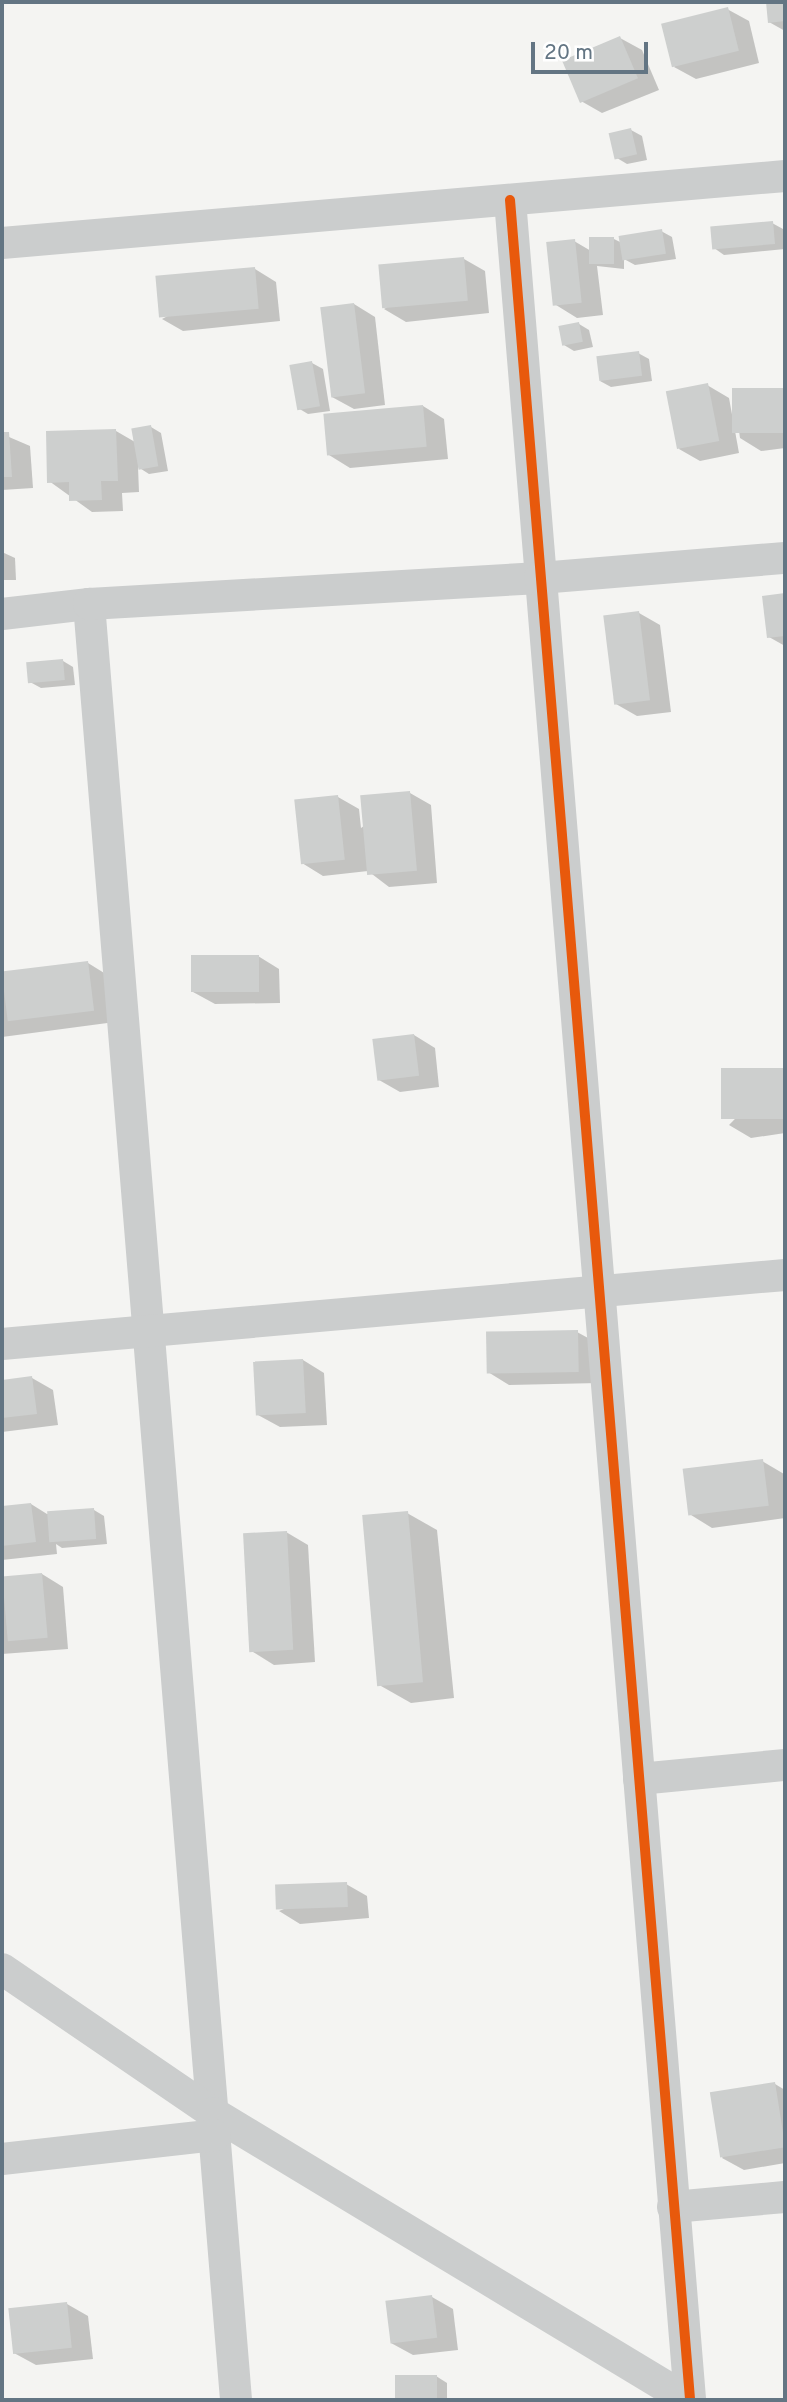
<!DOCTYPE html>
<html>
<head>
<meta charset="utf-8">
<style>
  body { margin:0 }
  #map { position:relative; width:787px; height:2402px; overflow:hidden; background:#f4f4f2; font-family:Overpass,sans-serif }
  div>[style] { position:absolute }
  .shadow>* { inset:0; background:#0003 }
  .building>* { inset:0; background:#cdcfce; transform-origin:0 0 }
  .minor>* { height:32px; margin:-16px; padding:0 16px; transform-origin:16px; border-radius:16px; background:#cbcdcd }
  .cycleway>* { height:10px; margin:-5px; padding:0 5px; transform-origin:5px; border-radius:5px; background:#e8590c }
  span { translate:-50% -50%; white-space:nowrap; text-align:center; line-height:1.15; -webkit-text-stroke:7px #fff; paint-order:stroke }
  .frame { position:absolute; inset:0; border:4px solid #637583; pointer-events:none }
  .scale { position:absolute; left:531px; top:42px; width:117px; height:32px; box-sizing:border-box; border:4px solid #637583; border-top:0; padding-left:9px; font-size:21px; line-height:24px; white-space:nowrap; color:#637583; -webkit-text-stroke:5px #fff; paint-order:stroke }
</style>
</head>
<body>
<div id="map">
  <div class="shadow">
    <div style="clip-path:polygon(768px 2px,785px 2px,785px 31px,769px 22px)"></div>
    <div style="clip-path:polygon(727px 9px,749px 21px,759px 63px,696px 79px,674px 67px)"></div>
    <div style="clip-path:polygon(620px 38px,642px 50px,659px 90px,602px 113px,581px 101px)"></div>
    <div style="clip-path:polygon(631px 130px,642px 136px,647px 160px,627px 164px,617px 158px)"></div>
    <div style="clip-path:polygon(772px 223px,783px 229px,785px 249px,724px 255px,714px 248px)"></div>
    <div style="clip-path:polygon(661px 231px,672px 237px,676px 259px,635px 265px,624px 259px,624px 269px,597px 266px,603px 315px,577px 318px,556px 305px,574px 241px,591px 251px,614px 239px,622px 243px)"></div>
    <div style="clip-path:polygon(464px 259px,485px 271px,489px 313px,406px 322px,384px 309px)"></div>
    <div style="clip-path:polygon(255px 269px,276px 282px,280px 321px,183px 331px,162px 319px)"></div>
    <div style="clip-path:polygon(354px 304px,375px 317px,385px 405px,354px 409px,332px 397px)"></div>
    <div style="clip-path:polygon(579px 324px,589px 330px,593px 347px,574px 351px,564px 345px)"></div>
    <div style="clip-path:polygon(638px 353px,649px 359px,652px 381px,611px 387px,600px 381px)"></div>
    <div style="clip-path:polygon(312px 363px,323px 369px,330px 411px,308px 414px,298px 408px)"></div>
    <div style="clip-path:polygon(707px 385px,729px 398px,739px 453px,700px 461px,679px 449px)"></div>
    <div style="clip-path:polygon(785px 390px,785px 448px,761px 451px,740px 438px,734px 396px)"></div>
    <div style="clip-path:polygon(423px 406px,444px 419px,448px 459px,350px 468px,329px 455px)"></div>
    <div style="clip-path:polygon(151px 427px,161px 433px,168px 471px,149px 474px,138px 467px,139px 492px,122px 493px,123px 511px,92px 512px,49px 481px,116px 431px,135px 442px)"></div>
    <div style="clip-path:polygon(2px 434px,30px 446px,33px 488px,2px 490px)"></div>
    <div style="clip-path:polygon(2px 552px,15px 558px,16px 580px,2px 580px)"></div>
    <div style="clip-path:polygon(785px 595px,785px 646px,769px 637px,764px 597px)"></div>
    <div style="clip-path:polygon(639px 613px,660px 625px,671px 712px,637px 716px,616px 704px)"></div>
    <div style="clip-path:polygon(63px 661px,73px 667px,75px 685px,41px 688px,30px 682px)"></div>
    <div style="clip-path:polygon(410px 793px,431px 805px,437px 883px,389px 887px,368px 871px,323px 876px,302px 863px,338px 797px,359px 809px,361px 828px)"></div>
    <div style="clip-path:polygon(258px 956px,279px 969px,280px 1003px,215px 1004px,193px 992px)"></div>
    <div style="clip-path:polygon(88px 963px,109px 976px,115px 1022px,2px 1037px,2px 974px)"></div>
    <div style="clip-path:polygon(414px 1035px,435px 1048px,439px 1087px,400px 1092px,379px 1080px)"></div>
    <div style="clip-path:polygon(784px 1069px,785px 1133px,751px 1138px,729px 1125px)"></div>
    <div style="clip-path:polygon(577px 1332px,599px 1344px,599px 1383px,509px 1385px,488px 1372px)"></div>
    <div style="clip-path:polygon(303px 1360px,324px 1373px,327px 1425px,280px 1427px,258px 1415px)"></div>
    <div style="clip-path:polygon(32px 1378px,53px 1390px,58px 1425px,2px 1432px,2px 1382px)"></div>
    <div style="clip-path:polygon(762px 1461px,784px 1474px,785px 1518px,712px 1528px,691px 1515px)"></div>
    <div style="clip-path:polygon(31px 1504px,47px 1514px,94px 1510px,104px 1516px,107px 1544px,62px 1548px,56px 1544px,57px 1554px,2px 1560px,2px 1508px)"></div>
    <div style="clip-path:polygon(407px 1513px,437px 1530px,454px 1698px,411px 1703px,381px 1686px)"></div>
    <div style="clip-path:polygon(286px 1532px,308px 1545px,315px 1662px,274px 1665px,253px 1652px)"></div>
    <div style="clip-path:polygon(42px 1574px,63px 1587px,68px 1649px,2px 1654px,2px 1578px)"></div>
    <div style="clip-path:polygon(346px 1884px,367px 1896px,369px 1918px,300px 1924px,279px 1911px)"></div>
    <div style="clip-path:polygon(775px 2084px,785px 2090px,785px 2163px,744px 2170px,722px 2158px)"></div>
    <div style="clip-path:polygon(432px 2297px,453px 2309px,458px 2350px,413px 2355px,391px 2343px)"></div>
    <div style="clip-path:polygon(67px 2304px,88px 2316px,93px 2359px,36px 2365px,14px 2353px)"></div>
    <div style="clip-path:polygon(397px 2376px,436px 2376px,447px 2383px,447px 2400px,397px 2400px)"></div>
  </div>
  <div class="building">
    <div style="clip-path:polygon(766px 2px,785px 2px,785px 21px,768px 23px)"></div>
    <div style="left:728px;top:7px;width:45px;height:69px;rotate:76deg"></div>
    <div style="left:620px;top:36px;width:46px;height:63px;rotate:67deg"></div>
    <div style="left:631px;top:128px;width:27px;height:23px;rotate:77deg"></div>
    <div style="left:773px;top:221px;width:23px;height:63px;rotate:85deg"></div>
    <div style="left:662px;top:229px;width:25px;height:44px;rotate:81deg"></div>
    <div style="left:589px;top:237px;width:25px;height:27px"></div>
    <div style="left:575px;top:239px;width:64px;height:29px;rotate:84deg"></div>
    <div style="left:464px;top:257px;width:44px;height:86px;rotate:85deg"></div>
    <div style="left:255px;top:267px;width:42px;height:100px;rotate:85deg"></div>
    <div style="left:354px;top:303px;width:91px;height:34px;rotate:83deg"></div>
    <div style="left:579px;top:322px;width:20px;height:21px;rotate:79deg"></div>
    <div style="left:639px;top:351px;width:25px;height:43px;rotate:83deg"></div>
    <div style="left:312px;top:361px;width:46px;height:23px;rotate:80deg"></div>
    <div style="left:708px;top:383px;width:59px;height:43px;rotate:79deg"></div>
    <div style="left:785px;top:388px;width:45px;height:53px;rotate:90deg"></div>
    <div style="left:423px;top:405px;width:42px;height:100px;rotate:85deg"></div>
    <div style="left:151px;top:425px;width:42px;height:20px;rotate:80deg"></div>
    <div style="clip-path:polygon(116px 429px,118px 481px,101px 481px,102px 500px,69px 501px,69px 482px,47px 483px,46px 431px)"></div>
    <div style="clip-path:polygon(2px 432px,9px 432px,12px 477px,2px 477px)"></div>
    <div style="clip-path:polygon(785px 593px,785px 636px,767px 638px,762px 596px)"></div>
    <div style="left:639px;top:611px;width:90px;height:36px;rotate:83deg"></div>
    <div style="left:63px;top:659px;width:21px;height:37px;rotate:85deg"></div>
    <div style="left:410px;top:791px;width:80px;height:50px;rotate:85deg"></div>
    <div style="left:338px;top:795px;width:65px;height:44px;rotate:84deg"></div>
    <div style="left:259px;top:955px;width:37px;height:68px;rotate:90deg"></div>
    <div style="left:88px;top:961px;width:50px;height:87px;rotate:83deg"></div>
    <div style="left:414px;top:1034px;width:42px;height:42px;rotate:83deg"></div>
    <div style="left:785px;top:1068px;width:51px;height:64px;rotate:90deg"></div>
    <div style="left:578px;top:1330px;width:42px;height:92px;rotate:89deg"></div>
    <div style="left:303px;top:1359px;width:54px;height:50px;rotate:87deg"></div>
    <div style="clip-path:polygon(32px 1376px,37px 1414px,2px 1418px,2px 1380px)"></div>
    <div style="left:763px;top:1459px;width:47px;height:81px;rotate:83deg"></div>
    <div style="clip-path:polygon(31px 1503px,36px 1542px,2px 1546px,2px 1506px)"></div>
    <div style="left:94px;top:1508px;width:31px;height:47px;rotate:86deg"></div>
    <div style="left:408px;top:1511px;width:172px;height:46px;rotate:85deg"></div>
    <div style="left:287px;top:1531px;width:119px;height:44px;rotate:87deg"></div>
    <div style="left:42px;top:1573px;width:65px;height:40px;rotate:85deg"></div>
    <div style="left:347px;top:1882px;width:25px;height:72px;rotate:88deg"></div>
    <div style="left:775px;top:2082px;width:66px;height:66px;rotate:81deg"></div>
    <div style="left:432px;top:2295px;width:43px;height:47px;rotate:83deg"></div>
    <div style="left:67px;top:2302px;width:46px;height:59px;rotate:84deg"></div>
    <div style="left:395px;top:2375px;width:42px;height:25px"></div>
  </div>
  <div class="minor">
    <div style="left:510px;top:200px;width:2207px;rotate:85.32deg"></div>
    <div style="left:2px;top:243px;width:786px;rotate:-4.89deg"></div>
    <div style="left:89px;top:604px;width:1802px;rotate:85.32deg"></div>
    <div style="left:2px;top:614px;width:88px;rotate:-6.6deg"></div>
    <div style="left:89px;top:604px;width:452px;rotate:-3.3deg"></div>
    <div style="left:540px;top:578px;width:246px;rotate:-4.7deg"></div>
    <div style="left:2px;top:1344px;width:786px;rotate:-5.04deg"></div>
    <div style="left:639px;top:1779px;width:147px;rotate:-5.5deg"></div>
    <div style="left:2px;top:1969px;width:255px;rotate:34.3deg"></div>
    <div style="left:213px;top:2113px;width:555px;rotate:31.14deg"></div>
    <div style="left:2px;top:2159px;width:214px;rotate:-6.4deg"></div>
    <div style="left:673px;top:2207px;width:112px;rotate:-5.1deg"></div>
  </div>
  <div class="cycleway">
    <div style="left:510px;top:200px;width:2207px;rotate:85.32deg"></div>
  </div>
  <div class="frame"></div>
  <div class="scale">20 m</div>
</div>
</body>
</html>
